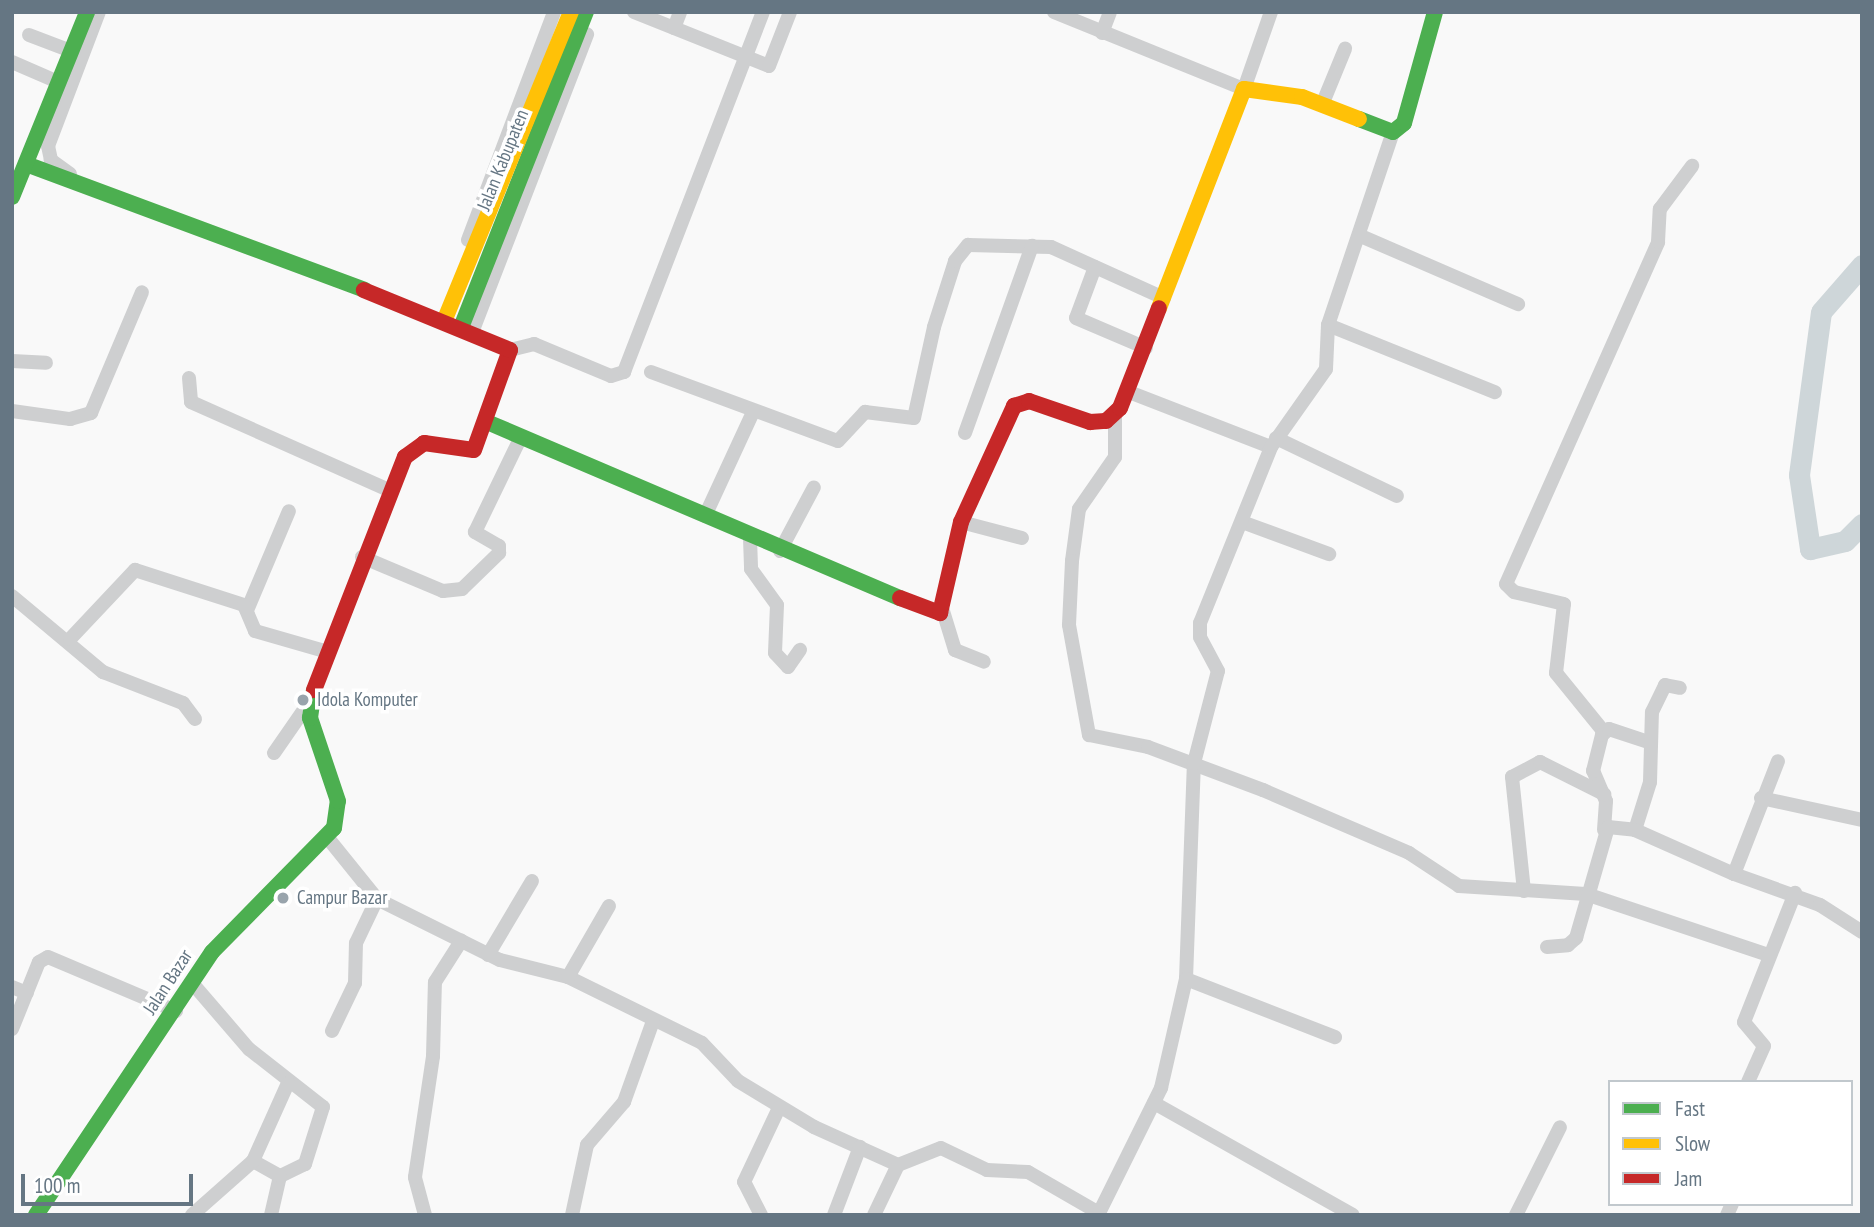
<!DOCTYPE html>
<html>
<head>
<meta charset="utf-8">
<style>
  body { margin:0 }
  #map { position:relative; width:1874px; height:1227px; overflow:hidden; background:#f9f9f9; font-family:"PT Sans Narrow",sans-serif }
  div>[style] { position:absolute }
  .river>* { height:21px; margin:-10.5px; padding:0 10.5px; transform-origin:10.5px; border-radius:10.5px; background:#ced6d9 }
  .street>* { height:14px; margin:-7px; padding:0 7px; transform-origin:7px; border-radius:7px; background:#cecfd0 }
  .fast>* { height:16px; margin:-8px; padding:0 8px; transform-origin:8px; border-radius:8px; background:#4caf50 }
  .slow>* { height:16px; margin:-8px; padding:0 8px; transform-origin:8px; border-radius:8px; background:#ffc107 }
  .jam>* { height:16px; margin:-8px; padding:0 8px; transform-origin:8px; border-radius:8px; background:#c62828 }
  .dots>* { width:19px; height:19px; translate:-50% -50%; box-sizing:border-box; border:4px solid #fff; border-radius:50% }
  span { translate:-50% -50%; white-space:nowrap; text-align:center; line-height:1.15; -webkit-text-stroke:7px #fff; paint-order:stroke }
  .street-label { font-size:19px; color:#657683 }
  .poi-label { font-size:19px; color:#657683 }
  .left { translate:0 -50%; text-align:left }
  .frame { position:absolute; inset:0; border:14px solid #657683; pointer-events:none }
  .legend { position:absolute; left:1608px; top:1080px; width:245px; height:126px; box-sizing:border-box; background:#fff; border:2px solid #c1c8cd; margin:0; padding:9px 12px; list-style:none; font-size:21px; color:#657683 }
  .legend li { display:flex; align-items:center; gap:14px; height:35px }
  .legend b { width:35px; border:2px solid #c1c8cd }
  .scale { position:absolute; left:21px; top:1174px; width:172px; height:32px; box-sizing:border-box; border:4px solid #657683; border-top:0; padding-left:9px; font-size:21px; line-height:24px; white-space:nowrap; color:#657683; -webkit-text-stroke:5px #fff; paint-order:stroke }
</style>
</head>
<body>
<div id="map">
  <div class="river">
    <div style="left:1862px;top:265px;width:62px;rotate:131.1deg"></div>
    <div style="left:1821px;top:312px;width:164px;rotate:97.7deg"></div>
    <div style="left:1799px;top:475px;width:75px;rotate:81.5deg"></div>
    <div style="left:1810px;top:549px;width:36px;rotate:-13deg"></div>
    <div style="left:1845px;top:541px;width:24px;rotate:-45deg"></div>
  </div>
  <div class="street">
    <div style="left:634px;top:12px;width:145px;rotate:21.8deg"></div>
    <div style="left:769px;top:66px;width:58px;rotate:-68.7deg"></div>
    <div style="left:1054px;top:12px;width:205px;rotate:22.1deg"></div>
    <div style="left:1244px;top:89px;width:82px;rotate:-70.7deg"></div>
    <div style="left:674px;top:28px;width:17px;rotate:-69deg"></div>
    <div style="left:1102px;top:33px;width:22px;rotate:-69deg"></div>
    <div style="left:29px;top:35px;width:45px;rotate:20.9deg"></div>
    <div style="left:12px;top:62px;width:50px;rotate:23.5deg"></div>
    <div style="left:1322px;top:105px;width:61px;rotate:-67.7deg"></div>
    <div style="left:70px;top:174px;width:24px;rotate:-144deg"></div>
    <div style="left:51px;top:160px;width:14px;rotate:-102deg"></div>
    <div style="left:48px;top:146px;width:143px;rotate:-69.2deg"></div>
    <div style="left:1363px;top:237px;width:169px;rotate:23.4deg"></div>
    <div style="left:468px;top:240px;width:244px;rotate:-69.3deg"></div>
    <div style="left:1095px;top:267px;width:54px;rotate:110.4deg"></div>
    <div style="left:1076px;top:318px;width:76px;rotate:23.2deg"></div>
    <div style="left:1328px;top:325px;width:180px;rotate:21.9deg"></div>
    <div style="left:473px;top:330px;width:317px;rotate:-68.9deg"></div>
    <div style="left:510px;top:350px;width:25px;rotate:-14deg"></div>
    <div style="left:534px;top:344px;width:83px;rotate:22.6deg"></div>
    <div style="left:611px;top:376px;width:14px;rotate:-17deg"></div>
    <div style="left:624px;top:372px;width:386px;rotate:-68.9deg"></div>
    <div style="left:12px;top:361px;width:34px;rotate:3deg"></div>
    <div style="left:651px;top:372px;width:199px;rotate:20.3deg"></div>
    <div style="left:838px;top:441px;width:40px;rotate:-47deg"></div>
    <div style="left:865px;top:412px;width:49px;rotate:7deg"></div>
    <div style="left:914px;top:418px;width:93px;rotate:-77.6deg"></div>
    <div style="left:934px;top:327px;width:69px;rotate:-72.3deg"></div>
    <div style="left:955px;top:261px;width:21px;rotate:-51deg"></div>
    <div style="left:968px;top:245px;width:83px;rotate:1.4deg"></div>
    <div style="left:1051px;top:247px;width:124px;rotate:24.3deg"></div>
    <div style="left:189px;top:378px;width:24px;rotate:85deg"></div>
    <div style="left:191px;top:402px;width:217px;rotate:24deg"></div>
    <div style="left:1129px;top:392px;width:152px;rotate:21.2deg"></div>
    <div style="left:12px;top:411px;width:59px;rotate:7.9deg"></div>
    <div style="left:70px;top:419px;width:22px;rotate:-16deg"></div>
    <div style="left:91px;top:413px;width:131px;rotate:-67.1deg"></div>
    <div style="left:1115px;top:416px;width:41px;rotate:90deg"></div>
    <div style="left:1115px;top:457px;width:63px;rotate:124.7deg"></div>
    <div style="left:1079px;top:509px;width:52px;rotate:97.7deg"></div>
    <div style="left:1072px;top:561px;width:64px;rotate:92.7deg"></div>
    <div style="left:1069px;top:625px;width:112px;rotate:79.7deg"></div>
    <div style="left:1089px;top:735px;width:60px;rotate:11.5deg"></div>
    <div style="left:1148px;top:747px;width:123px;rotate:20.5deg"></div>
    <div style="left:1263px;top:790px;width:159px;rotate:23.3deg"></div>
    <div style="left:1409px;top:853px;width:60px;rotate:33.4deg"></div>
    <div style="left:1459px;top:886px;width:127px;rotate:3.6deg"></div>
    <div style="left:1586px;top:894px;width:192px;rotate:18.5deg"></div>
    <div style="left:965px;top:433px;width:199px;rotate:-70.3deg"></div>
    <div style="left:1276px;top:438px;width:134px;rotate:25.6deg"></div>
    <div style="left:705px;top:516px;width:115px;rotate:-65.2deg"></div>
    <div style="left:961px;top:522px;width:63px;rotate:14.7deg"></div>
    <div style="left:1242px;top:522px;width:93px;rotate:20.2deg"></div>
    <div style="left:750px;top:538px;width:31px;rotate:88deg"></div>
    <div style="left:751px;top:569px;width:44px;rotate:54.2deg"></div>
    <div style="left:777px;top:605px;width:48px;rotate:92.4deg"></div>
    <div style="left:775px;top:653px;width:19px;rotate:47deg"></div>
    <div style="left:788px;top:667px;width:21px;rotate:-55deg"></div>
    <div style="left:780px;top:551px;width:72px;rotate:-62deg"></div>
    <div style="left:362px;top:557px;width:88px;rotate:22.8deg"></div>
    <div style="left:443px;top:591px;width:19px;rotate:-6deg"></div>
    <div style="left:462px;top:589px;width:52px;rotate:-44.2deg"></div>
    <div style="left:499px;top:553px;width:7px;rotate:-90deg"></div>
    <div style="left:499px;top:546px;width:28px;rotate:-150deg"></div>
    <div style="left:475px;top:532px;width:106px;rotate:-64.2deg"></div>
    <div style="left:12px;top:596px;width:119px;rotate:39.9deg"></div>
    <div style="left:103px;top:672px;width:86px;rotate:21.2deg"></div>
    <div style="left:183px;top:703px;width:20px;rotate:53deg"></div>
    <div style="left:248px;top:608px;width:105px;rotate:-67.1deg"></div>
    <div style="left:943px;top:611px;width:41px;rotate:72.9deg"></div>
    <div style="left:955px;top:650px;width:31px;rotate:22deg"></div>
    <div style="left:70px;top:639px;width:95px;rotate:-46.7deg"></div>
    <div style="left:135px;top:570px;width:114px;rotate:17.8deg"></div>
    <div style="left:244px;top:605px;width:28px;rotate:67deg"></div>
    <div style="left:255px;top:631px;width:76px;rotate:16deg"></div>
    <div style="left:1604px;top:732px;width:76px;rotate:-129.1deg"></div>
    <div style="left:1556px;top:673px;width:69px;rotate:-83.4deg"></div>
    <div style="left:1564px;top:604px;width:51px;rotate:-166.5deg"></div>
    <div style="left:1514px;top:592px;width:11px;rotate:-135deg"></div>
    <div style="left:1506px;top:584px;width:374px;rotate:-66deg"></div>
    <div style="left:1658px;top:242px;width:33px;rotate:-87deg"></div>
    <div style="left:1660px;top:209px;width:54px;rotate:-53.3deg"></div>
    <div style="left:274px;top:753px;width:63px;rotate:-55.3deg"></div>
    <div style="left:1761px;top:798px;width:103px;rotate:12.3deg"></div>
    <div style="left:1604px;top:830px;width:29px;rotate:-86deg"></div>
    <div style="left:1606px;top:801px;width:33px;rotate:-113deg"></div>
    <div style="left:1593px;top:771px;width:37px;rotate:-76deg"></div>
    <div style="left:1602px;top:735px;width:9px;rotate:-41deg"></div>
    <div style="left:1609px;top:729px;width:41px;rotate:18.4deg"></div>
    <div style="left:1635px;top:830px;width:50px;rotate:-72.6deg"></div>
    <div style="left:1650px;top:782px;width:70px;rotate:-88.4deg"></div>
    <div style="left:1652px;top:712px;width:30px;rotate:-64deg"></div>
    <div style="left:1665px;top:685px;width:15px;rotate:11deg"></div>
    <div style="left:327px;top:837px;width:80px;rotate:51.1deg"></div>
    <div style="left:377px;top:899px;width:137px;rotate:26.4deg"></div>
    <div style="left:500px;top:960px;width:70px;rotate:14deg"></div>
    <div style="left:568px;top:977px;width:149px;rotate:26.2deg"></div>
    <div style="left:702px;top:1043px;width:52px;rotate:46.5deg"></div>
    <div style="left:738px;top:1081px;width:89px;rotate:31.2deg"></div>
    <div style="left:814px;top:1127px;width:92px;rotate:24.3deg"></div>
    <div style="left:898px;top:1165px;width:46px;rotate:-21.6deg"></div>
    <div style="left:941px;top:1148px;width:51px;rotate:25.6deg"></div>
    <div style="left:987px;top:1170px;width:41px;rotate:2.8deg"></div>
    <div style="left:1028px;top:1172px;width:82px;rotate:30deg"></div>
    <div style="left:1099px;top:1213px;width:140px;rotate:-63.6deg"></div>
    <div style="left:1161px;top:1088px;width:112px;rotate:-77.1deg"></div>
    <div style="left:1186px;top:979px;width:216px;rotate:-87.9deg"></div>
    <div style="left:1194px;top:763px;width:95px;rotate:-75.4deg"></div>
    <div style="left:1218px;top:671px;width:38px;rotate:-118deg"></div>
    <div style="left:1200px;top:637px;width:14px;rotate:-90deg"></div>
    <div style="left:1200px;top:623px;width:190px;rotate:-68deg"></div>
    <div style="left:1271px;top:447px;width:95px;rotate:-54.8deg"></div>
    <div style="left:1326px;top:369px;width:44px;rotate:-87.4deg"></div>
    <div style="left:1328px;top:325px;width:204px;rotate:-71.4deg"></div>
    <div style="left:1734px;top:874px;width:91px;rotate:19.8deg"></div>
    <div style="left:1820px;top:905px;width:50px;rotate:32.7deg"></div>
    <div style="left:1524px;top:891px;width:115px;rotate:-96deg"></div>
    <div style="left:1512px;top:777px;width:32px;rotate:-28deg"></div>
    <div style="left:1540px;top:762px;width:72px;rotate:26.6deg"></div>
    <div style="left:1547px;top:947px;width:21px;rotate:-5deg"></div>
    <div style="left:1568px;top:945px;width:11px;rotate:-41deg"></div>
    <div style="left:1576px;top:938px;width:116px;rotate:-73.9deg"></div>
    <div style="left:1608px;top:827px;width:27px;rotate:6deg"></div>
    <div style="left:1635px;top:830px;width:108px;rotate:24deg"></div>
    <div style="left:1734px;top:874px;width:121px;rotate:-68.7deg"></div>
    <div style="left:488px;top:955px;width:86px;rotate:-59.3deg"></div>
    <div style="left:568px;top:977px;width:82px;rotate:-60deg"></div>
    <div style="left:1186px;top:979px;width:160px;rotate:21.3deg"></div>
    <div style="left:193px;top:984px;width:86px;rotate:49.3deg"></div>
    <div style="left:249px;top:1049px;width:94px;rotate:38.1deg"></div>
    <div style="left:323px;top:1107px;width:60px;rotate:107.5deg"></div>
    <div style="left:305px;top:1164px;width:28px;rotate:154deg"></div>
    <div style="left:280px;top:1176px;width:40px;rotate:103deg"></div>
    <div style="left:12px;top:987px;width:16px;rotate:22deg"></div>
    <div style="left:12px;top:1029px;width:72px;rotate:-68.1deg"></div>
    <div style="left:39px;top:962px;width:10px;rotate:-29deg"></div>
    <div style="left:48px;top:957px;width:139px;rotate:22.9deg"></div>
    <div style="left:332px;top:1031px;width:53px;rotate:-64.4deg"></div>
    <div style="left:355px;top:983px;width:40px;rotate:-88.6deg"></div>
    <div style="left:356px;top:943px;width:49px;rotate:-64.5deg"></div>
    <div style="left:1748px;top:1082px;width:39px;rotate:-66deg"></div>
    <div style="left:1764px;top:1046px;width:31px;rotate:-130deg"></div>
    <div style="left:1744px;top:1022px;width:139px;rotate:-68.4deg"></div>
    <div style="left:1154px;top:1103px;width:228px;rotate:29.4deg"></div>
    <div style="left:253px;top:1161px;width:31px;rotate:29deg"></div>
    <div style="left:192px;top:1215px;width:81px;rotate:-41.5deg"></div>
    <div style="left:253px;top:1161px;width:85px;rotate:-65.8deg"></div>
    <div style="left:425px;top:1215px;width:39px;rotate:-105deg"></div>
    <div style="left:415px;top:1177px;width:122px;rotate:-81.5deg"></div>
    <div style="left:433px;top:1056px;width:74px;rotate:-88.5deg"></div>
    <div style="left:435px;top:982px;width:49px;rotate:-57.6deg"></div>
    <div style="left:572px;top:1215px;width:72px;rotate:-77.9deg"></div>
    <div style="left:587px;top:1145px;width:57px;rotate:-49.3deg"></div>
    <div style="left:624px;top:1102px;width:86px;rotate:-70.3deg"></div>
    <div style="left:761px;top:1215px;width:37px;rotate:-117deg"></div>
    <div style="left:744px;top:1182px;width:82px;rotate:-64.7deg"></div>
    <div style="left:834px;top:1215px;width:73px;rotate:-69.1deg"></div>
    <div style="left:874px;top:1215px;width:55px;rotate:-64.4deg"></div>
    <div style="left:1516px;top:1215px;width:98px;rotate:-63.4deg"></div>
    <div style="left:1727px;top:1215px;width:12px;rotate:-66deg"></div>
  </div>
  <div class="fast">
    <div style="left:1359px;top:119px;width:36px;rotate:21deg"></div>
    <div style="left:1393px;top:132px;width:14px;rotate:-39deg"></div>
    <div style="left:1404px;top:123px;width:115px;rotate:-74.4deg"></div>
    <div style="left:26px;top:164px;width:361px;rotate:20.4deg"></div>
    <div style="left:12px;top:197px;width:200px;rotate:-67.9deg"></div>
    <div style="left:462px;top:325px;width:337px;rotate:-68.4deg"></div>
    <div style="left:487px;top:422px;width:449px;rotate:23.1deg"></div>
    <div style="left:36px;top:1215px;width:316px;rotate:-56.2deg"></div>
    <div style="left:212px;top:952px;width:174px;rotate:-45.5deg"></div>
    <div style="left:334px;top:828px;width:27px;rotate:-82deg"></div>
    <div style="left:338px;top:801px;width:88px;rotate:-108.6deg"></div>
    <div style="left:310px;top:718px;width:28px;rotate:-82deg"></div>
  </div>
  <div class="slow">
    <div style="left:1159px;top:308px;width:235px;rotate:-68.8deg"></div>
    <div style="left:1244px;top:89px;width:59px;rotate:7.9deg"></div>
    <div style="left:1302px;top:97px;width:61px;rotate:21.1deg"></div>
    <div style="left:445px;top:319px;width:332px;rotate:-67.7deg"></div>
  </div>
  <div class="jam">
    <div style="left:900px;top:598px;width:43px;rotate:20.6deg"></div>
    <div style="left:940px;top:613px;width:93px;rotate:-77deg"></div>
    <div style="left:961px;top:522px;width:128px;rotate:-65.4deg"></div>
    <div style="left:1014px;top:406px;width:16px;rotate:-18deg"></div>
    <div style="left:1029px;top:401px;width:65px;rotate:19deg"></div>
    <div style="left:1090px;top:422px;width:16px;rotate:-4deg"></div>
    <div style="left:1106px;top:421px;width:19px;rotate:-43deg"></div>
    <div style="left:1120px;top:408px;width:107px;rotate:-68.7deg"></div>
    <div style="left:314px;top:690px;width:250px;rotate:-68.7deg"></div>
    <div style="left:405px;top:457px;width:24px;rotate:-36deg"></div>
    <div style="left:424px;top:443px;width:50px;rotate:8deg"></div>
    <div style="left:474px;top:450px;width:106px;rotate:-70.2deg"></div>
    <div style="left:510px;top:350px;width:158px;rotate:-157.7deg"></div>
  </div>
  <div class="dots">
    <div style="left:303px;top:700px;background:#99a4ac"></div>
    <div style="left:283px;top:898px;background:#99a4ac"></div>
  </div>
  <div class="street-label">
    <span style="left:503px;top:160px;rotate:-68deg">Jalan Kabupaten</span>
    <span style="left:168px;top:982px;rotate:-57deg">Jalan Bazar</span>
  </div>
  <div class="poi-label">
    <span class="left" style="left:317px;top:700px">Idola Komputer</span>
    <span class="left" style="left:297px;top:898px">Campur Bazar</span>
  </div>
  <div class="frame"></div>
  <ul class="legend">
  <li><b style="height:9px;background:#4caf50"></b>Fast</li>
  <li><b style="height:9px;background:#ffc107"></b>Slow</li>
  <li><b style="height:9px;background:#c62828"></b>Jam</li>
  </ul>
  <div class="scale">100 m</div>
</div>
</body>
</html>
